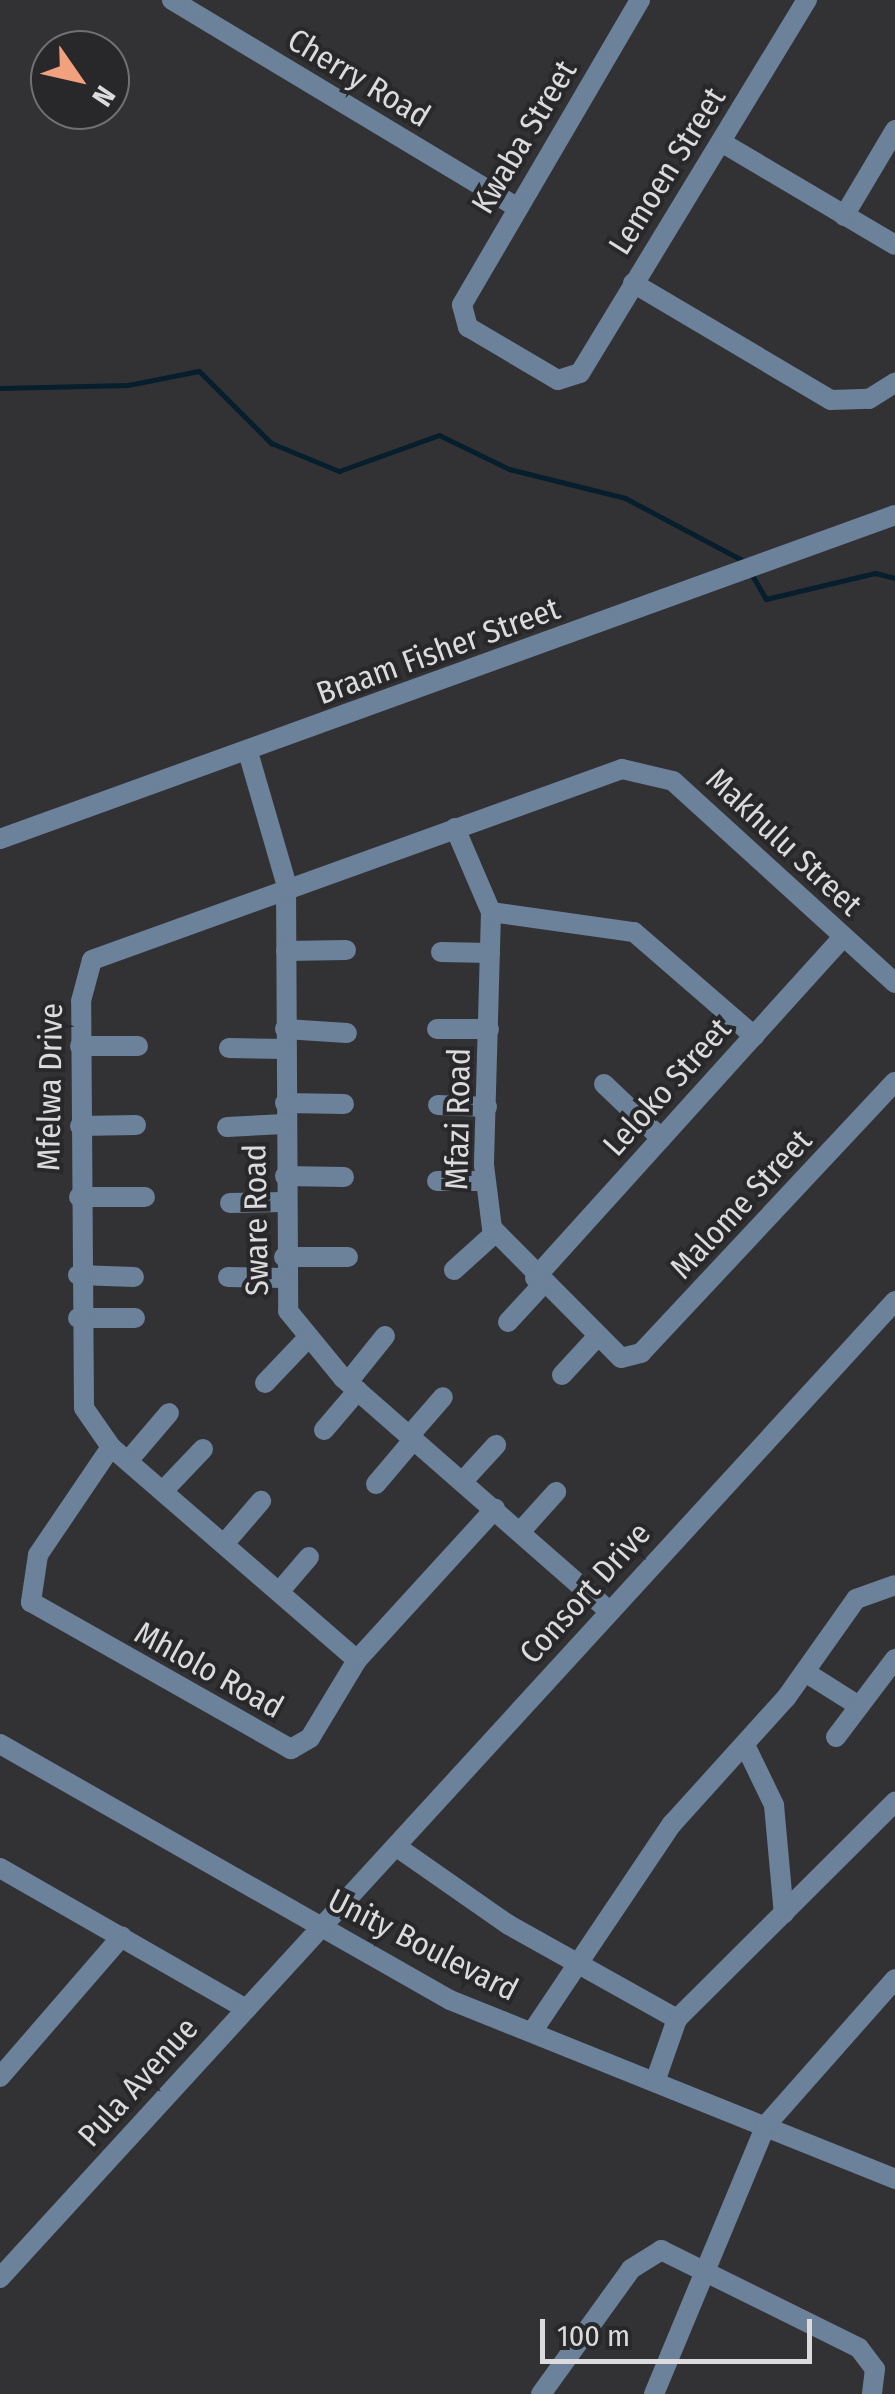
<!DOCTYPE html>
<html>
<head>
<meta charset="utf-8">
<style>
  body { margin:0 }
  #map { position:relative; width:895px; height:2394px; overflow:hidden; background:#323235; font-family:"Fira Sans Condensed",sans-serif }
  div>[style] { position:absolute }
  .stream>* { height:5px; margin:-2.5px; padding:0 2.5px; transform-origin:2.5px; border-radius:2.5px; background:#071f2d }
  .minor>* { height:20px; margin:-10px; padding:0 10px; transform-origin:10px; border-radius:10px; background:#6c819a }
  span { translate:-50% -50%; white-space:nowrap; text-align:center; line-height:1.15; -webkit-text-stroke:8px #28282b; paint-order:stroke }
  .street-label { font-size:32px; color:#dbdbdd }
  .north { position:absolute; left:30px; top:30px; width:100px; height:100px; box-sizing:border-box; background:#28282b; border:2px solid #707072; border-radius:50%; rotate:124deg; font-size:28px; font-weight:700; line-height:40px; text-align:center; color:#dbdbdd }
  .north::after { content:''; display:block; margin:auto; width:35px; height:45px; background:#f1a17d; clip-path:polygon(50% 0,100% 100%,50% 72%,0 100%) }
  .scale { position:absolute; left:540px; top:2319px; width:272px; height:45px; box-sizing:border-box; border:5px solid #dbdbdd; border-top:0; padding-left:12px; font-size:30px; line-height:35px; white-space:nowrap; color:#dbdbdd; -webkit-text-stroke:8px #28282b; paint-order:stroke }
</style>
</head>
<body>
<div id="map">
  <div class="stream">
    <div style="left:0;top:388px;width:128px;rotate:-1.3deg"></div>
    <div style="left:128px;top:385px;width:72px;rotate:-11.2deg"></div>
    <div style="left:199px;top:371px;width:102px;rotate:45deg"></div>
    <div style="left:271px;top:443px;width:74px;rotate:22.4deg"></div>
    <div style="left:339px;top:471px;width:106px;rotate:-19.8deg"></div>
    <div style="left:439px;top:435px;width:78px;rotate:25.9deg"></div>
    <div style="left:509px;top:469px;width:120px;rotate:14deg"></div>
    <div style="left:625px;top:498px;width:135px;rotate:27.9deg"></div>
    <div style="left:752px;top:575px;width:28px;rotate:60deg"></div>
    <div style="left:766px;top:599px;width:112px;rotate:-13.4deg"></div>
    <div style="left:875px;top:573px;width:21px;rotate:14deg"></div>
  </div>
  <div class="minor">
    <div style="left:172px;top:0;width:401px;rotate:31deg"></div>
    <div style="left:640px;top:0;width:353px;rotate:120.3deg"></div>
    <div style="left:462px;top:305px;width:23px;rotate:75deg"></div>
    <div style="left:468px;top:327px;width:104px;rotate:30.5deg"></div>
    <div style="left:558px;top:380px;width:23px;rotate:-18deg"></div>
    <div style="left:580px;top:373px;width:437px;rotate:-58.7deg"></div>
    <div style="left:721px;top:142px;width:202px;rotate:30.6deg"></div>
    <div style="left:844px;top:216px;width:100px;rotate:-59.3deg"></div>
    <div style="left:633px;top:283px;width:230px;rotate:30.6deg"></div>
    <div style="left:831px;top:400px;width:38px;rotate:-2deg"></div>
    <div style="left:869px;top:399px;width:31px;rotate:-32deg"></div>
    <div style="left:248px;top:752px;width:136px;rotate:73.8deg"></div>
    <div style="left:286px;top:883px;width:428px;rotate:89.7deg"></div>
    <div style="left:288px;top:1311px;width:87px;rotate:50.6deg"></div>
    <div style="left:343px;top:1378px;width:352px;rotate:41.2deg"></div>
    <div style="left:455px;top:828px;width:91px;rotate:66.8deg"></div>
    <div style="left:491px;top:912px;width:253px;rotate:91.6deg"></div>
    <div style="left:484px;top:1165px;width:64px;rotate:82.8deg"></div>
    <div style="left:492px;top:1228px;width:183px;rotate:45.2deg"></div>
    <div style="left:621px;top:1358px;width:21px;rotate:-14deg"></div>
    <div style="left:641px;top:1353px;width:371px;rotate:-46.9deg"></div>
    <div style="left:0;top:839px;width:952px;rotate:-19.9deg"></div>
    <div style="left:491px;top:912px;width:144px;rotate:8deg"></div>
    <div style="left:634px;top:932px;width:159px;rotate:40.9deg"></div>
    <div style="left:286px;top:951px;width:60px;rotate:-1deg"></div>
    <div style="left:441px;top:952px;width:49px;rotate:1.2deg"></div>
    <div style="left:285px;top:1029px;width:62px;rotate:3.7deg"></div>
    <div style="left:437px;top:1029px;width:52px"></div>
    <div style="left:80px;top:1046px;width:58px"></div>
    <div style="left:229px;top:1048px;width:56px;rotate:1deg"></div>
    <div style="left:604px;top:1084px;width:79px;rotate:43.5deg"></div>
    <div style="left:285px;top:1103px;width:59px;rotate:1deg"></div>
    <div style="left:438px;top:1105px;width:49px;rotate:2.3deg"></div>
    <div style="left:80px;top:1126px;width:56px;rotate:-1deg"></div>
    <div style="left:227px;top:1127px;width:58px;rotate:-3deg"></div>
    <div style="left:285px;top:1176px;width:59px;rotate:1deg"></div>
    <div style="left:437px;top:1181px;width:48px"></div>
    <div style="left:79px;top:1197px;width:66px"></div>
    <div style="left:230px;top:1203px;width:55px;rotate:-1deg"></div>
    <div style="left:284px;top:1257px;width:64px"></div>
    <div style="left:454px;top:1270px;width:55px;rotate:-42.1deg"></div>
    <div style="left:78px;top:1275px;width:56px;rotate:2deg"></div>
    <div style="left:228px;top:1277px;width:56px;rotate:1deg"></div>
    <div style="left:535px;top:1278px;width:460px;rotate:-47.9deg"></div>
    <div style="left:78px;top:1318px;width:57px"></div>
    <div style="left:508px;top:1322px;width:50px;rotate:-47.4deg"></div>
    <div style="left:562px;top:1375px;width:52px;rotate:-47.4deg"></div>
    <div style="left:348px;top:1382px;width:59px;rotate:-51.2deg"></div>
    <div style="left:265px;top:1383px;width:58px;rotate:-46.4deg"></div>
    <div style="left:324px;top:1430px;width:52px;rotate:-49.6deg"></div>
    <div style="left:410px;top:1435px;width:50px;rotate:-49deg"></div>
    <div style="left:111px;top:1447px;width:130px;rotate:124.1deg"></div>
    <div style="left:38px;top:1555px;width:48px;rotate:98.5deg"></div>
    <div style="left:31px;top:1602px;width:299px;rotate:29.5deg"></div>
    <div style="left:291px;top:1749px;width:22px;rotate:-30deg"></div>
    <div style="left:310px;top:1738px;width:91px;rotate:-58.9deg"></div>
    <div style="left:357px;top:1660px;width:205px;rotate:-47.6deg"></div>
    <div style="left:128px;top:1461px;width:63px;rotate:-49.5deg"></div>
    <div style="left:463px;top:1481px;width:49px;rotate:-47.5deg"></div>
    <div style="left:376px;top:1484px;width:59px;rotate:-49.8deg"></div>
    <div style="left:163px;top:1491px;width:58px;rotate:-46.4deg"></div>
    <div style="left:520px;top:1532px;width:54px;rotate:-48deg"></div>
    <div style="left:224px;top:1544px;width:57px;rotate:-49.3deg"></div>
    <div style="left:279px;top:1592px;width:46px;rotate:-49.4deg"></div>
    <div style="left:357px;top:1660px;width:325px;rotate:-139.1deg"></div>
    <div style="left:111px;top:1447px;width:47px;rotate:-124.7deg"></div>
    <div style="left:84px;top:1408px;width:407px;rotate:-90.4deg"></div>
    <div style="left:81px;top:1001px;width:42px;rotate:-75deg"></div>
    <div style="left:92px;top:960px;width:563px;rotate:-19.82deg"></div>
    <div style="left:622px;top:769px;width:52px;rotate:13.2deg"></div>
    <div style="left:673px;top:781px;width:300px;rotate:42.3deg"></div>
    <div style="left:805px;top:1672px;width:64px;rotate:32.2deg"></div>
    <div style="left:836px;top:1737px;width:98px;rotate:-52.9deg"></div>
    <div style="left:0;top:1744px;width:518px;rotate:29.64deg"></div>
    <div style="left:450px;top:2000px;width:480px;rotate:21.9deg"></div>
    <div style="left:746px;top:1747px;width:64px;rotate:64.2deg"></div>
    <div style="left:774px;top:1805px;width:109px;rotate:84.8deg"></div>
    <div style="left:397px;top:1847px;width:136px;rotate:34.9deg"></div>
    <div style="left:509px;top:1925px;width:193px;rotate:29.2deg"></div>
    <div style="left:0;top:1868px;width:284px;rotate:29.8deg"></div>
    <div style="left:532px;top:2032px;width:251px;rotate:-56.1deg"></div>
    <div style="left:672px;top:1824px;width:170px;rotate:-47.9deg"></div>
    <div style="left:786px;top:1698px;width:121px;rotate:-54.7deg"></div>
    <div style="left:856px;top:1599px;width:41px;rotate:-19.7deg"></div>
    <div style="left:0;top:2077px;width:186px;rotate:-49.1deg"></div>
    <div style="left:656px;top:2079px;width:64px;rotate:-70.7deg"></div>
    <div style="left:677px;top:2019px;width:308px;rotate:-44.9deg"></div>
    <div style="left:0;top:2278px;width:1325px;rotate:-47.51deg"></div>
    <div style="left:541px;top:2394px;width:154px;rotate:-54.2deg"></div>
    <div style="left:631px;top:2269px;width:36px;rotate:-32deg"></div>
    <div style="left:661px;top:2250px;width:221px;rotate:26.3deg"></div>
    <div style="left:859px;top:2348px;width:26px;rotate:53deg"></div>
    <div style="left:875px;top:2369px;width:25px;rotate:97deg"></div>
    <div style="left:654px;top:2394px;width:291px;rotate:-67.4deg"></div>
    <div style="left:766px;top:2125px;width:195px;rotate:-48.5deg"></div>
  </div>
  <div class="street-label">
    <span style="left:359px;top:78px;rotate:31deg">Cherry Road</span>
    <span style="left:524px;top:137px;rotate:-59deg">Kwaba Street</span>
    <span style="left:667px;top:171px;rotate:-58deg">Lemoen Street</span>
    <span style="left:438px;top:651px;rotate:-20deg">Braam Fisher Street</span>
    <span style="left:784px;top:842px;rotate:43deg">Makhulu Street</span>
    <span style="left:50px;top:1087px;rotate:-89deg">Mfelwa Drive</span>
    <span style="left:667px;top:1087px;rotate:-48deg">Leloko Street</span>
    <span style="left:458px;top:1119px;rotate:-89deg">Mfazi Road</span>
    <span style="left:741px;top:1204px;rotate:-47deg">Malome Street</span>
    <span style="left:256px;top:1220px;rotate:-91deg">Sware Road</span>
    <span style="left:585px;top:1593px;rotate:-48deg">Consort Drive</span>
    <span style="left:209px;top:1670px;rotate:29deg">Mhlolo Road</span>
    <span style="left:423px;top:1945px;rotate:27deg">Unity Boulevard</span>
    <span style="left:138px;top:2082px;rotate:-48deg">Pula Avenue</span>
  </div>
  <div class="north">N</div>
  <div class="scale">100 m</div>
</div>
</body>
</html>
